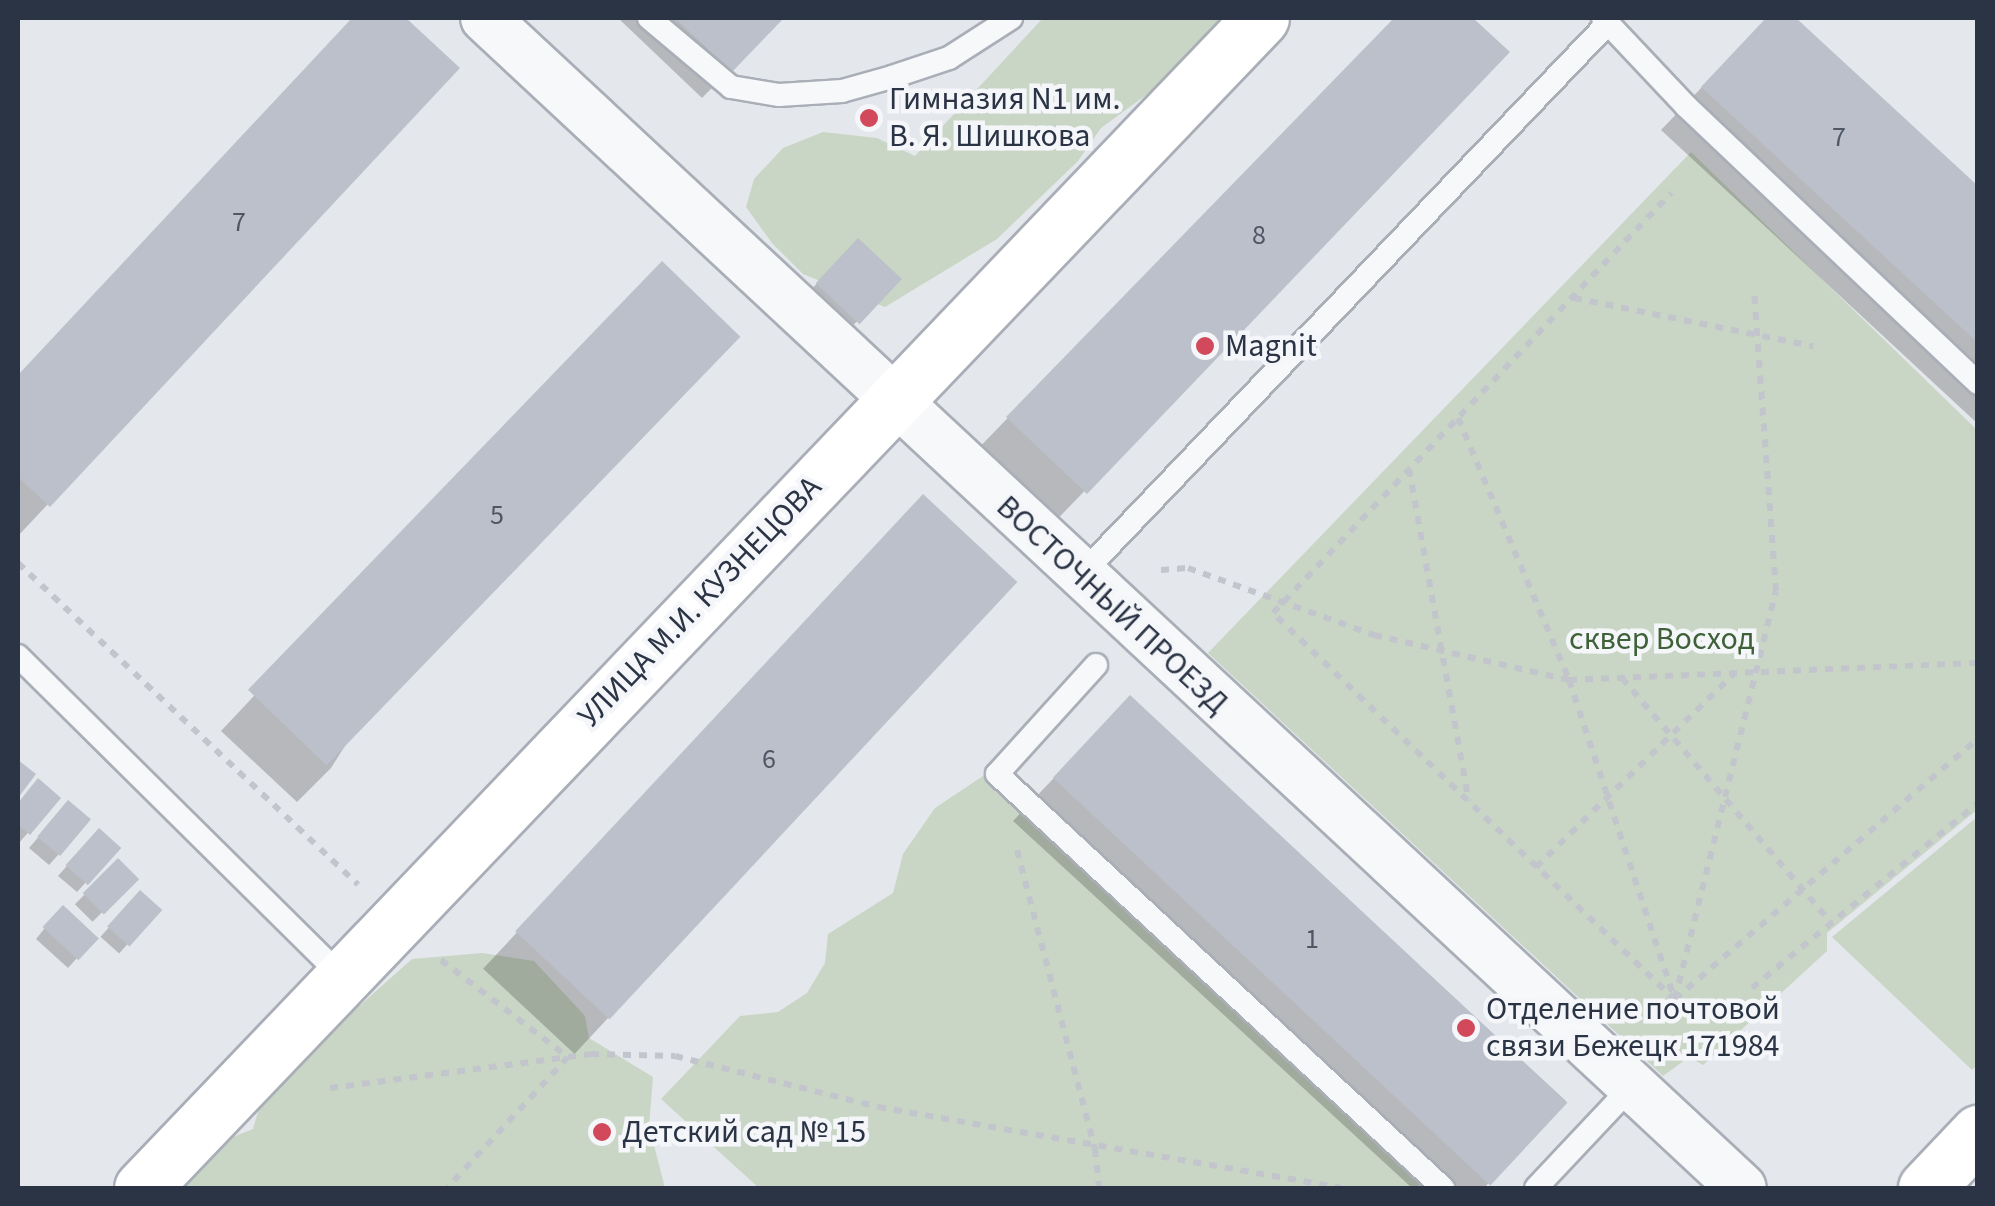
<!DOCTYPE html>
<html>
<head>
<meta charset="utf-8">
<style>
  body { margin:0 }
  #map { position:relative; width:1995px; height:1206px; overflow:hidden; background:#e4e7ec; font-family:"Source Sans 3",sans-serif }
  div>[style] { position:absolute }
  .green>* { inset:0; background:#c9d6c5 }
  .shadow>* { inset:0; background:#0003; transform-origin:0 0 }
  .building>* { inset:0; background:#bbc0ca; transform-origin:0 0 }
  .path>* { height:6px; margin-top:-3px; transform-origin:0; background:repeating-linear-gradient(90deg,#c2c5cb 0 8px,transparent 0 16px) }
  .roads { filter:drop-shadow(2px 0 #a9aeb7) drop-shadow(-2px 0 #a9aeb7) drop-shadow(0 2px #a9aeb7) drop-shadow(0 -2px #a9aeb7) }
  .lane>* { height:22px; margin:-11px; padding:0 11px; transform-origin:11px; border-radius:11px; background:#f7f8fa }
  .street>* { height:48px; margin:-24px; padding:0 24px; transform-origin:24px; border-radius:24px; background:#f7f8fa }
  .secondary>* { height:55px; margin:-27.5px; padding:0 27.5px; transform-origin:27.5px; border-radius:27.5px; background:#fff }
  .dots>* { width:28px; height:28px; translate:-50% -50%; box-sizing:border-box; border:5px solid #f4f6f9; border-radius:50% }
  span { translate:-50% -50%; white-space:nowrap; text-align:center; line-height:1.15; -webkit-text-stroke:9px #f4f6f9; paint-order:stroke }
  .number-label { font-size:28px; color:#4f5766 }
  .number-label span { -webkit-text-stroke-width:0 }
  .poi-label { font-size:32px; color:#2b3445 }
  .left { translate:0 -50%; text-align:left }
  .street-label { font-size:32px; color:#2b3445 }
  .park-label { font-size:32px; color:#3f6138 }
  .frame { position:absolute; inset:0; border:20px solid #2b3445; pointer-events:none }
</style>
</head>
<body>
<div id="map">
  <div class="green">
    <div style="clip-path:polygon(1043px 18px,1225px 18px,1190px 63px,1101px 128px,1078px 161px,997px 239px,885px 307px,803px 274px,772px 243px,746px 207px,754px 179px,783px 148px,823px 132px,877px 138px,915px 156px)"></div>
    <div style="clip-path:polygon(1691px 152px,1977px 430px,1978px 809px,1827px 933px,1827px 951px,1703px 1065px,1689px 1057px,1663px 1076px,1208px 653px)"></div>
    <div style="clip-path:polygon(986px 774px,1421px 1183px,1416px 1188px,759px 1188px,661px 1099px,740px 1016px,778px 1012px,807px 993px,825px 963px,828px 934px,893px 893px,903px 854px,935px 808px)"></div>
    <div style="clip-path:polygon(1977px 817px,1978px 1064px,1972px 1070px,1832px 937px)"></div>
    <div style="clip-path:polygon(482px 953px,534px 961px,585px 1016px,589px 1038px,653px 1077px,649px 1126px,665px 1188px,160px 1188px,197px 1151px,253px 1129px,264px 1091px,412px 959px)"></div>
  </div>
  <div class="shadow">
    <div style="clip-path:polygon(354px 18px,402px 18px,457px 68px,18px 536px,18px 377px)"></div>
    <div style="clip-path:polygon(618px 18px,781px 18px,702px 98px)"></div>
    <div style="clip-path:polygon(1396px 18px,1469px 18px,1507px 53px,1043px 534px,966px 461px)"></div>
    <div style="clip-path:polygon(1768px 18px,1792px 18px,1978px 189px,1978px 424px,1661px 130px)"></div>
    <div style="left:858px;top:241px;width:55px;height:74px;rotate:44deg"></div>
    <div style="clip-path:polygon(627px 299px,331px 768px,297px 802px,221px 731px)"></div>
    <div style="left:923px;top:497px;width:125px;height:645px;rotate:43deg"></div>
    <div style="clip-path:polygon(1130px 698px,1566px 1101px,1484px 1188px,1412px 1188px,1013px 821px)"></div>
    <div style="clip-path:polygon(29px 791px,58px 798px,19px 843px,18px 805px)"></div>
    <div style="clip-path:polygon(59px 813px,58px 855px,49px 865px,29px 848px)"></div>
    <div style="clip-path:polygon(89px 841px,117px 848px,77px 892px,58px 876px)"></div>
    <div style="left:118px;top:861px;width:25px;height:61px;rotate:45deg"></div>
    <div style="left:140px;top:893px;width:25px;height:59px;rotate:42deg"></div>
    <div style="clip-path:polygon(53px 918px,95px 938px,68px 968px,36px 939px)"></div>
  </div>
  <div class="building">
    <div style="clip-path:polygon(352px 18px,406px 18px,460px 68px,50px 507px,18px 477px,18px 375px)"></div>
    <div style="clip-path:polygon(675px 18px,784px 18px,732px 72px)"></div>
    <div style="clip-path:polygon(1394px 18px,1473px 18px,1510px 52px,1087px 494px,1006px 417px)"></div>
    <div style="clip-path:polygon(1766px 18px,1796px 18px,1978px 186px,1978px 343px,1701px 87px)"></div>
    <div style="left:858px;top:238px;width:60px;height:62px;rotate:43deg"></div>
    <div style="left:662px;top:261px;width:109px;height:596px;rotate:44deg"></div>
    <div style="left:923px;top:494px;width:129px;height:598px;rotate:43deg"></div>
    <div style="left:1130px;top:695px;width:598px;height:113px;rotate:43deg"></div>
    <div style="clip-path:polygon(18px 760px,36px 774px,18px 798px)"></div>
    <div style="clip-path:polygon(38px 778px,61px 798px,30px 835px,18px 825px,18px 803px)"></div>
    <div style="left:68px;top:800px;width:30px;height:48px;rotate:40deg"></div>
    <div style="left:99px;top:828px;width:30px;height:50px;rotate:42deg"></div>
    <div style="left:118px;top:858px;width:30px;height:50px;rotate:45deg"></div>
    <div style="left:140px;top:890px;width:30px;height:49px;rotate:42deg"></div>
    <div style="left:63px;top:905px;width:49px;height:30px;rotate:43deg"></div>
  </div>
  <div class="path">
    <div style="left:1574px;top:298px;width:244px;rotate:11.4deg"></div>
    <div style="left:1458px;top:418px;width:285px;rotate:67deg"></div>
    <div style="left:1569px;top:680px;width:337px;rotate:71.7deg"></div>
    <div style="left:1675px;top:1000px;width:558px;rotate:-136.09deg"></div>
    <div style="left:1273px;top:613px;width:579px;rotate:-46.54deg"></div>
    <div style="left:1409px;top:469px;width:337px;rotate:79.8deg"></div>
    <div style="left:18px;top:563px;width:468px;rotate:43.4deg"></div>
    <div style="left:1161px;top:570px;width:27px;rotate:-4deg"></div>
    <div style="left:1188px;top:568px;width:198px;rotate:19.8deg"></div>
    <div style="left:1374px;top:635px;width:200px;rotate:13deg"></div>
    <div style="left:1569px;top:680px;width:409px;rotate:-2.4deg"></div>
    <div style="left:1622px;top:678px;width:322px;rotate:49.5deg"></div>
    <div style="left:1017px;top:850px;width:309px;rotate:75.4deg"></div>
    <div style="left:1095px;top:1149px;width:39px;rotate:84deg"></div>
    <div style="left:1536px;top:867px;width:278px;rotate:-44.3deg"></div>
    <div style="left:441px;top:960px;width:160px;rotate:37.4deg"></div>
    <div style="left:568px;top:1057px;width:178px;rotate:132.7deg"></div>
    <div style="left:1752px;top:988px;width:292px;rotate:-39.3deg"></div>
    <div style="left:1675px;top:999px;width:420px;rotate:-76.1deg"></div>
    <div style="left:1776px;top:591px;width:302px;rotate:-94.2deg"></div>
    <div style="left:1675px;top:999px;width:400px;rotate:-40.7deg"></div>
    <div style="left:330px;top:1088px;width:263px;rotate:-7.4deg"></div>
    <div style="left:591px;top:1054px;width:84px;rotate:1.4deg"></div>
    <div style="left:675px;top:1056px;width:209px;rotate:14.1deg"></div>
    <div style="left:878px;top:1107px;width:470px;rotate:9.9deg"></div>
  </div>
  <div class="roads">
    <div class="lane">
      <div style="left:649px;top:18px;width:107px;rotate:40.1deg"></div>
      <div style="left:731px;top:87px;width:49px;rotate:9.5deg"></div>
      <div style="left:779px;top:95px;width:63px;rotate:-3.6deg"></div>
      <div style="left:842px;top:91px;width:52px;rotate:-15.6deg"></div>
      <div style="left:892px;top:77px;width:60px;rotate:-18.4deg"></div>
      <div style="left:949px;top:58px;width:74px;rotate:-32.8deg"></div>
      <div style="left:1603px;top:18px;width:121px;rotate:46.7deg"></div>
      <div style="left:1686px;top:106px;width:402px;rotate:43.5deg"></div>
      <div style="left:1080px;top:576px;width:765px;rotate:-46.32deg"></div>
      <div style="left:18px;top:656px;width:456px;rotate:44.7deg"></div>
      <div style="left:1096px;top:665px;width:147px;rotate:132.2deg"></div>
      <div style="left:997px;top:774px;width:609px;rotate:42.87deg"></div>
      <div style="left:1536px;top:1188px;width:140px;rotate:-46.7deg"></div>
    </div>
    <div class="street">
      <div style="left:485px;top:18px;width:1717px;rotate:42.95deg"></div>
    </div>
    <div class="secondary">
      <div style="left:142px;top:1188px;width:1619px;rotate:-46.28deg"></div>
      <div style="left:1926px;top:1188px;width:76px;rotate:-46.6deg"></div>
    </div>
  </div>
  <div class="dots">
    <div style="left:869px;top:118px;background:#d1495b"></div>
    <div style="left:1205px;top:346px;background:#d1495b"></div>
    <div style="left:1466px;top:1028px;background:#d1495b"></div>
    <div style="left:602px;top:1132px;background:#d1495b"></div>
  </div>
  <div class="number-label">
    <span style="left:1839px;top:137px">7</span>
    <span style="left:239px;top:222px">7</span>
    <span style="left:1259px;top:235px">8</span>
    <span style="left:497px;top:515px">5</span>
    <span style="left:769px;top:759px">6</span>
    <span style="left:1312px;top:939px">1</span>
  </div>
  <div class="poi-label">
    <span class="left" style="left:889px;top:118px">Гимназия N1 им.<br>В. Я. Шишкова</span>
    <span class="left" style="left:1225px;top:346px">Magnit</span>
    <span class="left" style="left:1486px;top:1028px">Отделение почтовой<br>связи Бежецк 171984</span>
    <span class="left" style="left:622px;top:1132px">Детский сад № 15</span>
  </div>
  <div class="street-label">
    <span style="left:700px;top:602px;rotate:-46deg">УЛИЦА М.И. КУЗНЕЦОВА</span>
    <span style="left:1112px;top:605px;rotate:43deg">ВОСТОЧНЫЙ ПРОЕЗД</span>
  </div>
  <div class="park-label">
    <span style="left:1662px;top:639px">сквер Восход</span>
  </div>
  <div class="frame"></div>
</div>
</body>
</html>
